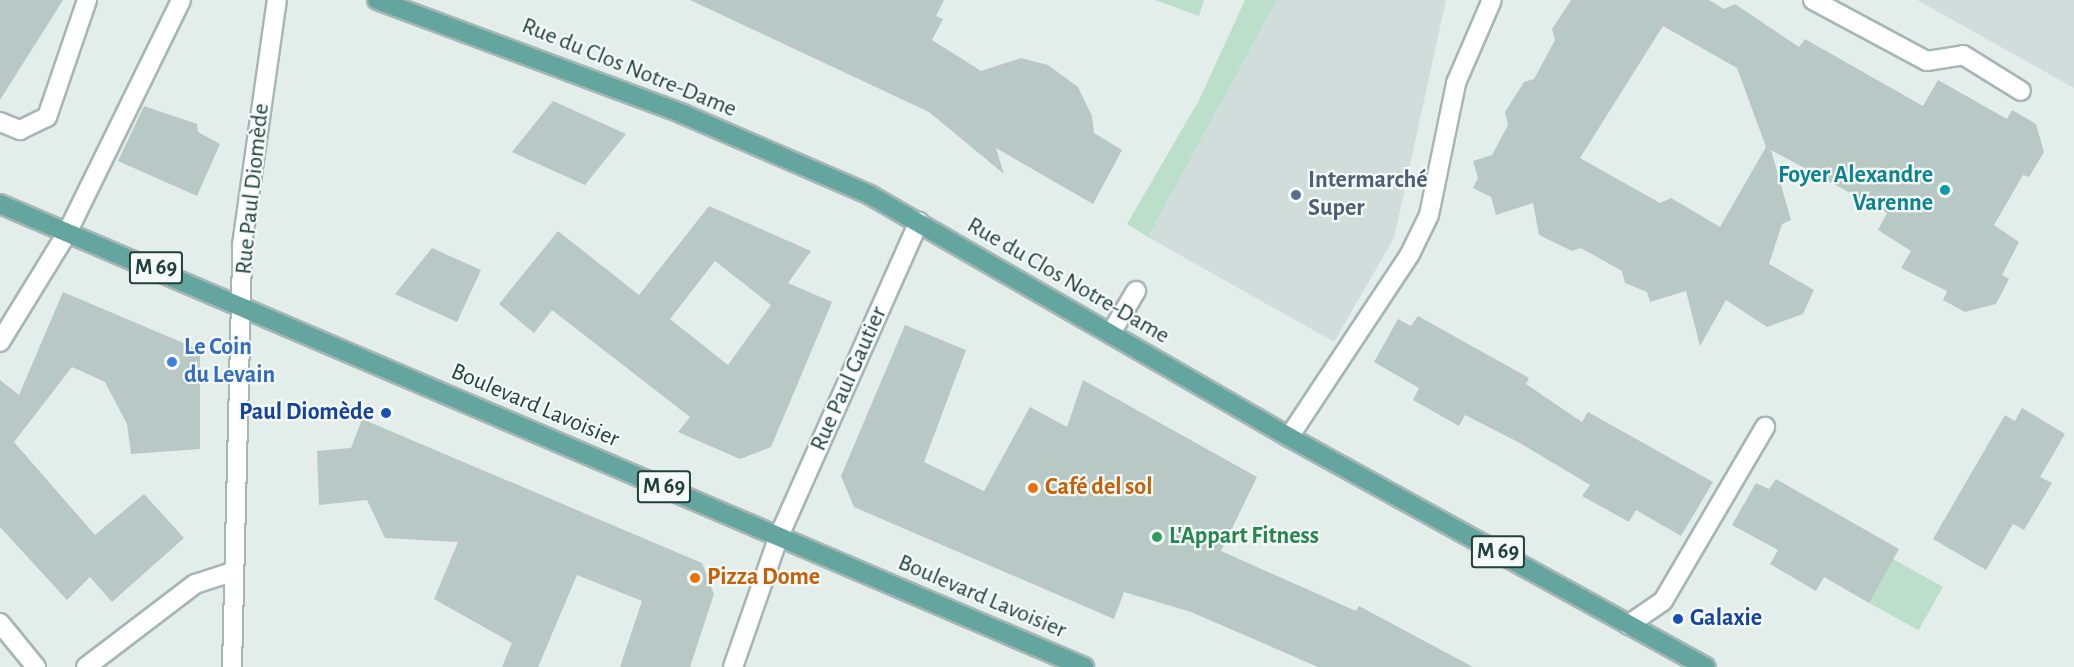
<!DOCTYPE html>
<html>
<head>
<meta charset="utf-8">
<style>
  body { margin:0 }
  #map { position:relative; width:2074px; height:667px; overflow:hidden; background:#e3eeeb; font-family:"Alegreya Sans",sans-serif }
  div>[style] { position:absolute }
  .built>* { inset:0; background:#d1ddda }
  .green>* { inset:0; background:#bbdfcb; transform-origin:0 0 }
  .building>* { inset:0; background:#b8c8c4 }
  .roads { filter:drop-shadow(2px 0 #a5b6b3) drop-shadow(-2px 0 #a5b6b3) drop-shadow(0 2px #a5b6b3) drop-shadow(0 -2px #a5b6b3) }
  .minor>* { height:18px; margin:-9px; padding:0 9px; transform-origin:9px; border-radius:9px; background:#fff }
  .major>* { height:18px; margin:-9px; padding:0 9px; transform-origin:9px; border-radius:9px; background:#65a59f }
  .dots>* { width:16px; height:16px; translate:-50% -50%; box-sizing:border-box; border:3px solid #f4faf8; border-radius:50% }
  span { translate:-50% -50%; white-space:nowrap; text-align:center; line-height:1.15; -webkit-text-stroke:4.5px #f4faf8; paint-order:stroke }
  .shield-label span { padding:2px 4px; background:#f4faf8; border:2px solid; border-radius:4px; -webkit-text-stroke-width:0 }
  .shield-label { font-size:22px; color:#22403d; font-weight:700 }
  .street-label { font-size:24px; color:#22403d }
  .culture-label { font-size:24px; color:#0d838f; font-weight:700 }
  .right { translate:-100% -50%; text-align:right }
  .service-label { font-size:24px; color:#4e5e75; font-weight:700 }
  .left { translate:0 -50%; text-align:left }
  .shop-label { font-size:24px; color:#366cbe; font-weight:700 }
  .transit-label { font-size:24px; color:#164399; font-weight:700 }
  .food-label { font-size:24px; color:#c56008; font-weight:700 }
  .leisure-label { font-size:24px; color:#27864d; font-weight:700 }
</style>
</head>
<body>
<div id="map">
  <div class="built">
    <div style="clip-path:polygon(1277px 0,1446px 0,1394px 238px,1334px 342px,1148px 237px)"></div>
    <div style="clip-path:polygon(1917px 0,2074px 0,2074px 88px)"></div>
  </div>
  <div class="green">
    <div style="clip-path:polygon(1155px 0,1204px 0,1199px 16px)"></div>
    <div style="clip-path:polygon(1245px 0,1277px 0,1148px 237px,1127px 224px,1199px 100px)"></div>
    <div style="left:1893px;top:559px;width:57px;height:50px;rotate:29deg"></div>
  </div>
  <div class="building">
    <div style="clip-path:polygon(0 0,63px 0,0 100px)"></div>
    <div style="clip-path:polygon(690px 0,944px 0,936px 16px,943px 19px,932px 40px,981px 71px,1021px 58px,1048px 65px,1078px 87px,1092px 116px,1094px 133px,1122px 150px,1093px 204px,996px 148px,1004px 174px,929px 112px)"></div>
    <div style="clip-path:polygon(evenodd,1571px 0,1709px 0,1724px 9px,1735px 4px,1799px 47px,1805px 39px,1923px 106px,1938px 80px,2007px 119px,2012px 110px,2036px 124px,2044px 152px,2029px 177px,2023px 175px,1994px 225px,2019px 242px,2002px 275px,2009px 279px,1996px 304px,1965px 312px,1943px 300px,1947px 291px,1901px 268px,1911px 251px,1878px 230px,1887px 213px,1771px 150px,1791px 220px,1782px 224px,1769px 264px,1814px 290px,1803px 314px,1767px 327px,1726px 300px,1700px 346px,1686px 291px,1650px 302px,1647px 292px,1625px 283px,1622px 271px,1581px 248px,1572px 251px,1539px 235px,1533px 203px,1496px 215px,1491px 197px,1473px 188px,1478px 178px,1473px 161px,1492px 155px,1508px 125px,1505px 112px,1524px 82px,1534px 79px,1555px 40px,1552px 29px,1571px 0,1663px 26px,1737px 68px,1766px 147px,1720px 227px,1671px 198px,1660px 203px,1580px 158px,1663px 26px)"></div>
    <div style="clip-path:polygon(553px 101px,626px 134px,585px 185px,512px 152px)"></div>
    <div style="clip-path:polygon(144px 106px,197px 124px,198px 132px,220px 144px,197px 196px,118px 161px)"></div>
    <div style="clip-path:polygon(evenodd,709px 206px,811px 251px,788px 283px,832px 302px,771px 447px,740px 459px,678px 432px,690px 417px,552px 310px,534px 333px,499px 304px,558px 231px,639px 295px,709px 206px,715px 261px,771px 305px,728px 365px,670px 319px,715px 261px)"></div>
    <div style="clip-path:polygon(432px 248px,481px 270px,457px 322px,395px 294px)"></div>
    <div style="clip-path:polygon(63px 292px,200px 350px,200px 449px,131px 454px,127px 424px,105px 382px,72px 367px,14px 442px,95px 535px,144px 494px,184px 538px,112px 602px,90px 577px,67px 600px,0 527px,0 380px,19px 395px)"></div>
    <div style="clip-path:polygon(1418px 316px,1529px 378px,1526px 384px,1582px 422px,1588px 412px,1713px 482px,1681px 536px,1636px 510px,1629px 522px,1582px 496px,1590px 485px,1518px 442px,1465px 415px,1459px 426px,1413px 400px,1419px 388px,1374px 362px,1398px 319px,1411px 326px)"></div>
    <div style="clip-path:polygon(905px 325px,966px 350px,924px 462px,984px 491px,1030px 407px,1067px 427px,1083px 380px,1257px 477px,1221px 551px,1356px 611px,1359px 606px,1473px 667px,1318px 667px,1191px 612px,1124px 592px,1114px 619px,854px 507px,841px 476px)"></div>
    <div style="clip-path:polygon(2022px 408px,2065px 434px,2040px 477px,2052px 483px,2024px 530px,2013px 524px,1986px 570px,1933px 539px,2005px 415px,2015px 421px)"></div>
    <div style="clip-path:polygon(362px 419px,702px 563px,714px 594px,690px 667px,620px 667px,642px 601px,577px 575px,538px 667px,502px 667px,512px 643px,434px 599px,458px 542px,385px 538px,367px 500px,319px 505px,317px 451px,351px 448px)"></div>
    <div style="clip-path:polygon(1776px 479px,1899px 549px,1869px 603px,1824px 577px,1816px 591px,1770px 564px,1778px 550px,1732px 525px,1756px 483px,1769px 489px)"></div>
  </div>
  <div class="roads">
    <div class="minor">
      <div style="left:1813px;top:0;width:129px;rotate:28.2deg"></div>
      <div style="left:1927px;top:61px;width:36px;rotate:-9deg"></div>
      <div style="left:1963px;top:55px;width:68px;rotate:31.8deg"></div>
      <div style="left:0;top:122px;width:22px;rotate:22deg"></div>
      <div style="left:20px;top:130px;width:30px;rotate:-26deg"></div>
      <div style="left:47px;top:117px;width:124px;rotate:-71.1deg"></div>
      <div style="left:1111px;top:333px;width:49px;rotate:-59.2deg"></div>
      <div style="left:0;top:342px;width:128px;rotate:-58.4deg"></div>
      <div style="left:67px;top:233px;width:259px;rotate:-63.9deg"></div>
      <div style="left:1289px;top:437px;width:219px;rotate:-56.5deg"></div>
      <div style="left:1410px;top:254px;width:43px;rotate:-64deg"></div>
      <div style="left:1429px;top:215px;width:135px;rotate:-78.4deg"></div>
      <div style="left:1456px;top:83px;width:90px;rotate:-66.6deg"></div>
      <div style="left:0;top:623px;width:57px;rotate:50.7deg"></div>
      <div style="left:1628px;top:625px;width:42px;rotate:-34.4deg"></div>
      <div style="left:1663px;top:601px;width:202px;rotate:-59.6deg"></div>
      <div style="left:86px;top:667px;width:137px;rotate:-37.3deg"></div>
      <div style="left:195px;top:584px;width:39px;rotate:-18deg"></div>
      <div style="left:232px;top:667px;width:422px;rotate:-88.6deg"></div>
      <div style="left:242px;top:245px;width:247px;rotate:-81.9deg"></div>
      <div style="left:733px;top:667px;width:139px;rotate:-70.7deg"></div>
      <div style="left:779px;top:536px;width:344px;rotate:-66deg"></div>
    </div>
    <div class="major">
      <div style="left:377px;top:0;width:327px;rotate:20.4deg"></div>
      <div style="left:683px;top:114px;width:204px;rotate:23.4deg"></div>
      <div style="left:870px;top:195px;width:484px;rotate:30deg"></div>
      <div style="left:1289px;top:437px;width:476px;rotate:28.9deg"></div>
      <div style="left:0;top:204px;width:1179px;rotate:23.13deg"></div>
    </div>
  </div>
  <div class="dots">
    <div style="left:1945px;top:190px;background:#0f9aa8"></div>
    <div style="left:1296px;top:195px;background:#5c6f8a"></div>
    <div style="left:172px;top:362px;background:#3f7fe0"></div>
    <div style="left:386px;top:413px;background:#1a4fb4"></div>
    <div style="left:1033px;top:488px;background:#e8710a"></div>
    <div style="left:1157px;top:537px;background:#2e9e5b"></div>
    <div style="left:695px;top:578px;background:#e8710a"></div>
    <div style="left:1678px;top:619px;background:#1a4fb4"></div>
  </div>
  <div class="shield-label">
    <span style="left:156px;top:268px">M 69</span>
    <span style="left:664px;top:487px">M 69</span>
    <span style="left:1498px;top:552px">M 69</span>
  </div>
  <div class="street-label">
    <span style="left:629px;top:68px;rotate:22deg">Rue du Clos Notre-Dame</span>
    <span style="left:253px;top:189px;rotate:-84deg">Rue Paul Diomède</span>
    <span style="left:1068px;top:281px;rotate:30deg">Rue du Clos Notre-Dame</span>
    <span style="left:849px;top:379px;rotate:-66deg">Rue Paul Gautier</span>
    <span style="left:535px;top:406px;rotate:23deg">Boulevard Lavoisier</span>
    <span style="left:982px;top:597px;rotate:23deg">Boulevard Lavoisier</span>
  </div>
  <div class="culture-label">
    <span class="right" style="left:1933px;top:190px">Foyer Alexandre<br>Varenne</span>
  </div>
  <div class="service-label">
    <span class="left" style="left:1308px;top:195px">Intermarché<br>Super</span>
  </div>
  <div class="shop-label">
    <span class="left" style="left:184px;top:362px">Le Coin<br>du Levain</span>
  </div>
  <div class="transit-label">
    <span class="right" style="left:374px;top:413px">Paul Diomède</span>
    <span class="left" style="left:1690px;top:619px">Galaxie</span>
  </div>
  <div class="food-label">
    <span class="left" style="left:1045px;top:488px">Café del sol</span>
    <span class="left" style="left:707px;top:578px">Pizza Dome</span>
  </div>
  <div class="leisure-label">
    <span class="left" style="left:1169px;top:537px">L'Appart Fitness</span>
  </div>
</div>
</body>
</html>
